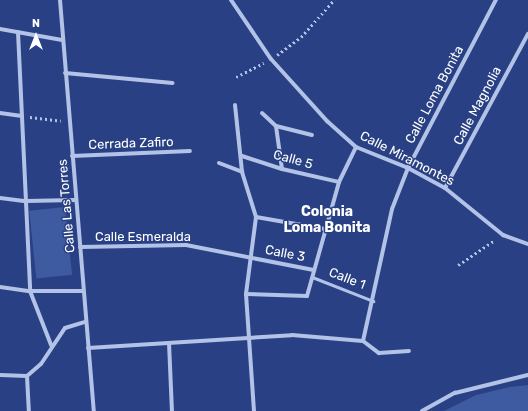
<!DOCTYPE html>
<html>
<head>
<meta charset="utf-8">
<style>
  body { margin:0 }
  #map { position:relative; width:528px; height:411px; overflow:hidden; background:#294184; font-family:Rubik,sans-serif }
  div>[style] { position:absolute }
  .green>* { inset:0; background:#3e5aa0; transform-origin:0 0 }
  .path>* { height:2.5px; margin-top:-1.25px; transform-origin:0; background:repeating-linear-gradient(90deg,#b3c2e7 0 2px,transparent 0 5px) }
  .lane>* { height:3px; margin:-1.5px; padding:0 1.5px; transform-origin:1.5px; border-radius:1.5px; background:#b3c2e7 }
  .street>* { height:4px; margin:-2px; padding:0 2px; transform-origin:2px; border-radius:2px; background:#b3c2e7 }
  span { translate:-50% -50%; white-space:nowrap; text-align:center; line-height:1.15; -webkit-text-stroke:3px #294184; paint-order:stroke }
  .street-label { font-size:13px; color:#fff }
  .neighbourhood-label { font-size:14px; color:#fff; font-weight:700 }
  .north { position:absolute; left:16px; top:16px; width:40px; height:40px; -webkit-text-stroke:3px #294184; paint-order:stroke; rotate:0deg; font-size:11px; font-weight:700; line-height:16px; text-align:center; color:#fff }
  .north::after { content:''; display:block; margin:auto; width:14px; height:18px; background:#fff; clip-path:polygon(50% 0,100% 100%,50% 72%,0 100%) }
</style>
</head>
<body>
<div id="map">
  <div class="green">
    <div style="left:65px;top:207px;width:68px;height:36px;rotate:84deg"></div>
    <div style="clip-path:polygon(528px 385px,528px 411px,444px 411px,476px 395px,510px 387px)"></div>
  </div>
  <div class="path">
    <div style="left:277px;top:55px;width:30px;rotate:-37deg"></div>
    <div style="left:301px;top:37px;width:50px;rotate:-48.3deg"></div>
    <div style="left:236px;top:77px;width:31px;rotate:-27deg"></div>
    <div style="left:30px;top:117px;width:31px;rotate:7deg"></div>
    <div style="left:458px;top:265px;width:45px;rotate:-34deg"></div>
  </div>
  <div class="lane">
    <div style="left:312px;top:277px;width:66px;rotate:21.5deg"></div>
  </div>
  <div class="street">
    <div style="left:60px;top:0;width:412px;rotate:85.3deg"></div>
    <div style="left:231px;top:0;width:71px;rotate:55.9deg"></div>
    <div style="left:271px;top:59px;width:84px;rotate:47.9deg"></div>
    <div style="left:327px;top:121px;width:39px;rotate:42deg"></div>
    <div style="left:356px;top:147px;width:56px;rotate:22deg"></div>
    <div style="left:408px;top:168px;width:42px;rotate:28.4deg"></div>
    <div style="left:445px;top:188px;width:75px;rotate:39deg"></div>
    <div style="left:503px;top:235px;width:27px;rotate:20deg"></div>
    <div style="left:0;top:29px;width:63px;rotate:10.1deg"></div>
    <div style="left:18px;top:32px;width:259px;rotate:87.3deg"></div>
    <div style="left:30px;top:291px;width:58px;rotate:68.7deg"></div>
    <div style="left:65px;top:73px;width:108px;rotate:5.3deg"></div>
    <div style="left:235px;top:105px;width:67px;rotate:84deg"></div>
    <div style="left:242px;top:172px;width:47px;rotate:72.7deg"></div>
    <div style="left:256px;top:217px;width:78px;rotate:97.4deg"></div>
    <div style="left:246px;top:294px;width:117px;rotate:86.1deg"></div>
    <div style="left:0;top:113px;width:22px;rotate:8deg"></div>
    <div style="left:262px;top:113px;width:19px;rotate:43deg"></div>
    <div style="left:276px;top:126px;width:37px;rotate:14deg"></div>
    <div style="left:276px;top:126px;width:43px;rotate:82.1deg"></div>
    <div style="left:72px;top:156px;width:118px;rotate:-2.4deg"></div>
    <div style="left:242px;top:156px;width:42px;rotate:18deg"></div>
    <div style="left:282px;top:169px;width:58px;rotate:12.8deg"></div>
    <div style="left:219px;top:163px;width:25px;rotate:21deg"></div>
    <div style="left:445px;top:188px;width:175px;rotate:-61.7deg"></div>
    <div style="left:0;top:198px;width:26px;rotate:7deg"></div>
    <div style="left:26px;top:201px;width:50px;rotate:-1.1deg"></div>
    <div style="left:256px;top:217px;width:70px;rotate:9.9deg"></div>
    <div style="left:80px;top:247px;width:106px;rotate:-1.1deg"></div>
    <div style="left:186px;top:245px;width:130px;rotate:11.1deg"></div>
    <div style="left:0;top:287px;width:30px;rotate:8deg"></div>
    <div style="left:30px;top:291px;width:53px"></div>
    <div style="left:246px;top:294px;width:61px;rotate:1.9deg"></div>
    <div style="left:307px;top:296px;width:118px;rotate:-74.3deg"></div>
    <div style="left:339px;top:182px;width:39px;rotate:-64deg"></div>
    <div style="left:363px;top:341px;width:135px;rotate:-77.6deg"></div>
    <div style="left:392px;top:209px;width:44px;rotate:-68.7deg"></div>
    <div style="left:408px;top:168px;width:190px;rotate:-62.4deg"></div>
    <div style="left:169px;top:343px;width:68px;rotate:87.5deg"></div>
    <div style="left:88px;top:348px;width:204px;rotate:-3.6deg"></div>
    <div style="left:292px;top:335px;width:71px;rotate:4.8deg"></div>
    <div style="left:363px;top:341px;width:20px;rotate:37deg"></div>
    <div style="left:379px;top:353px;width:30px;rotate:-4deg"></div>
    <div style="left:0;top:375px;width:27px;rotate:2deg"></div>
    <div style="left:27px;top:376px;width:18px;rotate:-41deg"></div>
    <div style="left:41px;top:364px;width:43px;rotate:-56.3deg"></div>
    <div style="left:65px;top:328px;width:21px;rotate:-17deg"></div>
    <div style="left:27px;top:376px;width:35px;rotate:87deg"></div>
    <div style="left:422px;top:411px;width:38px;rotate:-29deg"></div>
    <div style="left:455px;top:393px;width:75px;rotate:-13.9deg"></div>
  </div>
  <div class="street-label">
    <span style="left:435px;top:95px;rotate:-62deg">Calle Loma Bonita</span>
    <span style="left:478px;top:106px;rotate:-62deg">Calle Magnolia</span>
    <span style="left:131px;top:144px;rotate:-2deg">Cerrada Zafiro</span>
    <span style="left:407px;top:159px;rotate:27deg">Calle Miramontes</span>
    <span style="left:293px;top:160px;rotate:15deg">Calle 5</span>
    <span style="left:67px;top:206px;rotate:-95deg">Calle Las Torres</span>
    <span style="left:143px;top:237px">Calle Esmeralda</span>
    <span style="left:285px;top:254px;rotate:11deg">Calle 3</span>
    <span style="left:347px;top:279px;rotate:21deg">Calle 1</span>
  </div>
  <div class="neighbourhood-label">
    <span style="left:327px;top:220px">Colonia<br>Loma Bonita</span>
  </div>
  <div class="north">N</div>
</div>
</body>
</html>
